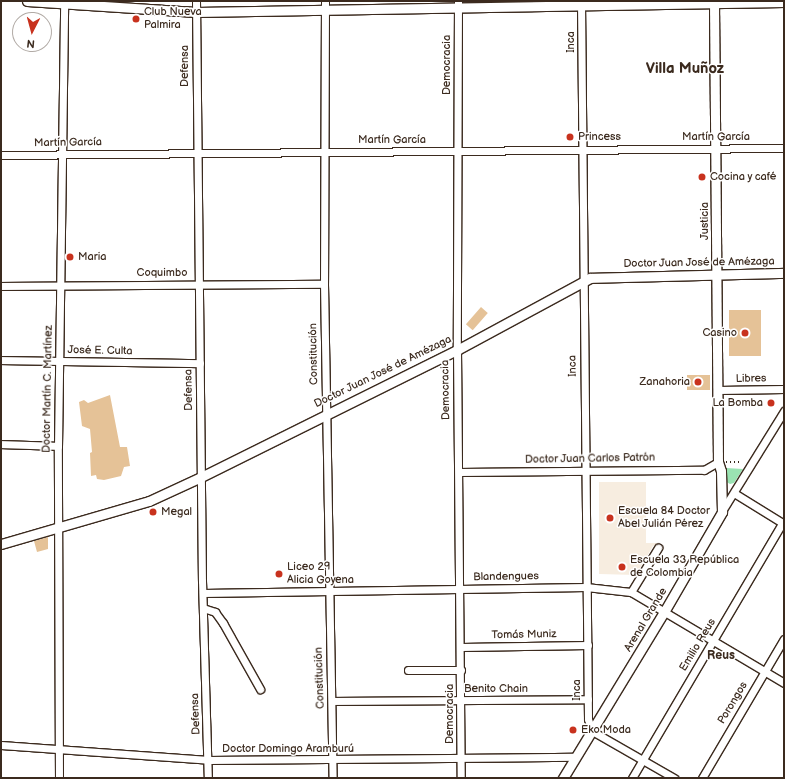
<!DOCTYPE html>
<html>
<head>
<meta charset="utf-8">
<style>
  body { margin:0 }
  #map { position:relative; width:785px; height:779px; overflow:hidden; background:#fff; font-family:"Balsamiq Sans",sans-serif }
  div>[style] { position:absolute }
  .built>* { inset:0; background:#f7ede0 }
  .green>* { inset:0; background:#9ae3b2 }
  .building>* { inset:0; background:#e5c297; transform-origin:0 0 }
  .path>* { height:1.5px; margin-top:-0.75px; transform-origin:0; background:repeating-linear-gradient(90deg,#3b2a1e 0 1px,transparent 0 4px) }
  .roads { filter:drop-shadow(1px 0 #3b2a1e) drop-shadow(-1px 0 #3b2a1e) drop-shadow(0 1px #3b2a1e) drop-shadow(0 -1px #3b2a1e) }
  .street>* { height:7px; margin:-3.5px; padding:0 3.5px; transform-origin:3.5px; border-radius:3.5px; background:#fff }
  .secondary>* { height:9px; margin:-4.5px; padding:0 4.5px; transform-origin:4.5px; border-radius:4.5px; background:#fff }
  .dots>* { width:11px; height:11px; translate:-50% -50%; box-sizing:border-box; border:2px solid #fff; border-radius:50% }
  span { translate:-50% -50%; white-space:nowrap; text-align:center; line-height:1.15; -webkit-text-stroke:3px #fff; paint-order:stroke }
  .poi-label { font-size:11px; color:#3b2a1e }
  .left { translate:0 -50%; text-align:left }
  .right { translate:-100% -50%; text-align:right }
  .street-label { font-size:11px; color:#3b2a1e }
  .neighbourhood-label { font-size:12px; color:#3b2a1e; font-weight:700 }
  .district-label { font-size:15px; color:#3b2a1e; font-weight:700 }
  .frame { position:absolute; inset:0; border:2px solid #3b2a1e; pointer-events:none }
  .north { position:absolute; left:12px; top:12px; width:40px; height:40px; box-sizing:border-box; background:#fff; border:1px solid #b1aaa5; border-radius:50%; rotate:186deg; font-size:11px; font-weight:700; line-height:16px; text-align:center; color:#3b2a1e }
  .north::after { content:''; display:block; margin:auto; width:14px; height:18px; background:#c8321e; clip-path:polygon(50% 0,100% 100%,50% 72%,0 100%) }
</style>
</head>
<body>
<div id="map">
  <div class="built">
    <div style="clip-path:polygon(599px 482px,646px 482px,646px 543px,660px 543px,653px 546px,636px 575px,599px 574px)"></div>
  </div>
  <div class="green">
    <div style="clip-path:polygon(726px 468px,743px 469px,734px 483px,730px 484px,725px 481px)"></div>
  </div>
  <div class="building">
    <div style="left:481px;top:307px;width:9px;height:23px;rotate:41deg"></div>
    <div style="left:729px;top:310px;width:32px;height:46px"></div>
    <div style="left:687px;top:375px;width:23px;height:15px"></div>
    <div style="clip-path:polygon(110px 395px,120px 447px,127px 447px,130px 466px,124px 467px,121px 476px,104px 480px,97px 479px,96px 475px,91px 476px,90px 453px,92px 452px,90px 429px,82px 426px,79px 402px,84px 400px,88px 403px)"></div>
    <div style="clip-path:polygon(48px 537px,48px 549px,37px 552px,34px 541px)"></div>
  </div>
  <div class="path">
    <div style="left:726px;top:462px;width:16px"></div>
  </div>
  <div class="roads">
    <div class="street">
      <div style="left:196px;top:1px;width:580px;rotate:89.41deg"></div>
      <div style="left:202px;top:581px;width:197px;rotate:88.3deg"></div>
      <div style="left:325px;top:1px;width:283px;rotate:90.2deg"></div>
      <div style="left:324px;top:284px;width:494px;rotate:89deg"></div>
      <div style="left:458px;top:1px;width:349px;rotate:90.2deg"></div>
      <div style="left:457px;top:350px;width:428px;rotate:89.5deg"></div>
      <div style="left:581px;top:2px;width:717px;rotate:89.44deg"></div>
      <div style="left:588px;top:719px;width:13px;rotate:72deg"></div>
      <div style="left:592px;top:731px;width:95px;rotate:29.8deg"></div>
      <div style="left:1px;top:155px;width:783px;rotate:-0.51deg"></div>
      <div style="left:1px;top:286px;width:323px;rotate:-0.4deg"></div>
      <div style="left:1px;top:360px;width:199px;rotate:0.9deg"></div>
      <div style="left:718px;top:390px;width:66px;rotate:-0.9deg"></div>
      <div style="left:1px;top:444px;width:57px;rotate:2deg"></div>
      <div style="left:459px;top:472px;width:245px;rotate:-0.5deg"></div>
      <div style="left:704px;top:470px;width:16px;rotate:-30deg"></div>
      <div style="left:734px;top:493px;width:59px;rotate:31.8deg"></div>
      <div style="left:722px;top:511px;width:118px;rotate:-58.2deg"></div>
      <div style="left:631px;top:592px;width:52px;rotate:-58.5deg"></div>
      <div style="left:203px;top:593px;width:383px;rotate:-0.9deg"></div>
      <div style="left:586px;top:587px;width:45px;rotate:6.3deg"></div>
      <div style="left:631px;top:592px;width:178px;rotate:30.7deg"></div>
      <div style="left:203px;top:608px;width:13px;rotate:18deg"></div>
      <div style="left:215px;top:612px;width:14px;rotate:54deg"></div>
      <div style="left:223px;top:623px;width:76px;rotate:60.7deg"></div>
      <div style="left:461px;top:647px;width:127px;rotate:-0.9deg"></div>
      <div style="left:408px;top:670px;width:53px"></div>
      <div style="left:332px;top:701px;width:256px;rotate:-0.4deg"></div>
      <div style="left:1px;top:745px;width:208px;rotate:4.1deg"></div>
      <div style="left:208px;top:760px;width:368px;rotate:-0.5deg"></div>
      <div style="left:59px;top:778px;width:332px;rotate:-90.2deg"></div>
      <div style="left:58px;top:446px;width:445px;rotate:-89.2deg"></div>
      <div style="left:632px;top:778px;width:296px;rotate:-59.5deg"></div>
      <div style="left:702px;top:778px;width:161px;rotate:-59.5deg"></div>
    </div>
    <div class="secondary">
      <div style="left:27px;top:1px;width:169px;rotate:3.7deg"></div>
      <div style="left:196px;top:12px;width:588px;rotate:-0.97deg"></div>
      <div style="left:1px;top:544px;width:154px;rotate:-16.2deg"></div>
      <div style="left:149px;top:501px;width:57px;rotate:-24.8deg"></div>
      <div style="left:201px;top:477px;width:286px;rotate:-26.4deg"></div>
      <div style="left:457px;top:350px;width:151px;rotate:-28.4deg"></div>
      <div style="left:590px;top:278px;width:194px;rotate:-1.5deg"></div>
      <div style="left:563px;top:778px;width:194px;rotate:-58.7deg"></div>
      <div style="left:664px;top:612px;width:116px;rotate:-59.9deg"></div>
      <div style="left:722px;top:512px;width:41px;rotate:-91.4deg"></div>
      <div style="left:721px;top:471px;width:9px;rotate:-108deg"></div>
      <div style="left:718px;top:462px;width:461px;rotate:-90.5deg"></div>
    </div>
  </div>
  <div class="dots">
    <div style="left:136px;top:19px;background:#c8321e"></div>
    <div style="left:570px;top:137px;background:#c8321e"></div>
    <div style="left:702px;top:177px;background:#c8321e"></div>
    <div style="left:70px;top:257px;background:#c8321e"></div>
    <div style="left:745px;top:333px;background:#c8321e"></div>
    <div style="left:698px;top:382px;background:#c8321e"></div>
    <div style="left:771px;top:403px;background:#c8321e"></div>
    <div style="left:153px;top:512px;background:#c8321e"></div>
    <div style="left:610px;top:518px;background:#c8321e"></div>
    <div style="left:622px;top:567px;background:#c8321e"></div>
    <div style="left:279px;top:574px;background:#c8321e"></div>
    <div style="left:573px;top:730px;background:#c8321e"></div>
  </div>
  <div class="poi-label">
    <span class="left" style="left:144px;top:19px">Club Nueva<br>Palmira</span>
    <span class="left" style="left:578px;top:137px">Princess</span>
    <span class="left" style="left:710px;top:177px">Cocina y café</span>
    <span class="left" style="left:78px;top:257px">Maria</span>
    <span class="right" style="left:737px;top:333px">Casino</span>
    <span class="right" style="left:690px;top:382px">Zanahoria</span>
    <span class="right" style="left:763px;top:403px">La Bomba</span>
    <span class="left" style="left:161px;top:512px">Megal</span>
    <span class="left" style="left:618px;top:518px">Escuela 84 Doctor<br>Abel Julián Pérez</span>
    <span class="left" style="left:630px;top:567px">Escuela 33 República<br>de Colombia</span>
    <span class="left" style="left:287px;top:574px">Liceo 29<br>Alicia Goyena</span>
    <span class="left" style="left:581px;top:730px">Eko Moda</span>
  </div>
  <div class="street-label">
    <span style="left:571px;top:42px;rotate:-90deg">Inca</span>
    <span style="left:447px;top:65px;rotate:-90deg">Democracia</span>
    <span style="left:185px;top:66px;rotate:-90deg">Defensa</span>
    <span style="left:716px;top:137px">Martín García</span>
    <span style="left:392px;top:140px">Martín García</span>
    <span style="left:68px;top:143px;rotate:-1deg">Martín García</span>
    <span style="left:705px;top:221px;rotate:-90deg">Justicia</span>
    <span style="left:699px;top:263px;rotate:-1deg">Doctor Juan José de Amézaga</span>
    <span style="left:162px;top:273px">Coquimbo</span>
    <span style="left:100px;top:351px;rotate:1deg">José E. Culta</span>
    <span style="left:314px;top:354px;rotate:-91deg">Constitución</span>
    <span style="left:573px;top:366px;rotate:-91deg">Inca</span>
    <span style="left:383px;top:372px;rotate:-26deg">Doctor Juan José de Amézaga</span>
    <span style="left:751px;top:379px;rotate:-1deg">Libres</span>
    <span style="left:48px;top:389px;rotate:-89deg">Doctor Martín C. Martínez</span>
    <span style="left:189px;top:390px;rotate:-91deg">Defensa</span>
    <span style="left:446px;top:390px;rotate:-91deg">Democracia</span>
    <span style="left:590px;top:459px;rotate:-1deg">Doctor Juan Carlos Patrón</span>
    <span style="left:506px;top:577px;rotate:-1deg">Blandengues</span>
    <span style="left:646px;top:620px;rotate:-59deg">Arenal Grande</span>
    <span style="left:524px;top:635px;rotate:-1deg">Tomás Muniz</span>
    <span style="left:698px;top:645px;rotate:-59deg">Emilio Reus</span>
    <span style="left:320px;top:678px;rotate:-92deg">Constitución</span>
    <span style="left:496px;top:689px">Benito Chain</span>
    <span style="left:577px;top:690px;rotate:-90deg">Inca</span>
    <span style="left:733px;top:703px;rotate:-59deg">Porongos</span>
    <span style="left:196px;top:714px;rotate:-92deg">Defensa</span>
    <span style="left:450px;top:714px;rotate:-90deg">Democracia</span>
    <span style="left:288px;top:749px">Doctor Domingo Aramburú</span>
  </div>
  <div class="neighbourhood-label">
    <span style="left:721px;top:656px">Reus</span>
  </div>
  <div class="district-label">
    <span style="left:685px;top:69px">Villa Muñoz</span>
  </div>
  <div class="frame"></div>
  <div class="north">N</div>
</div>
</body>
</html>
